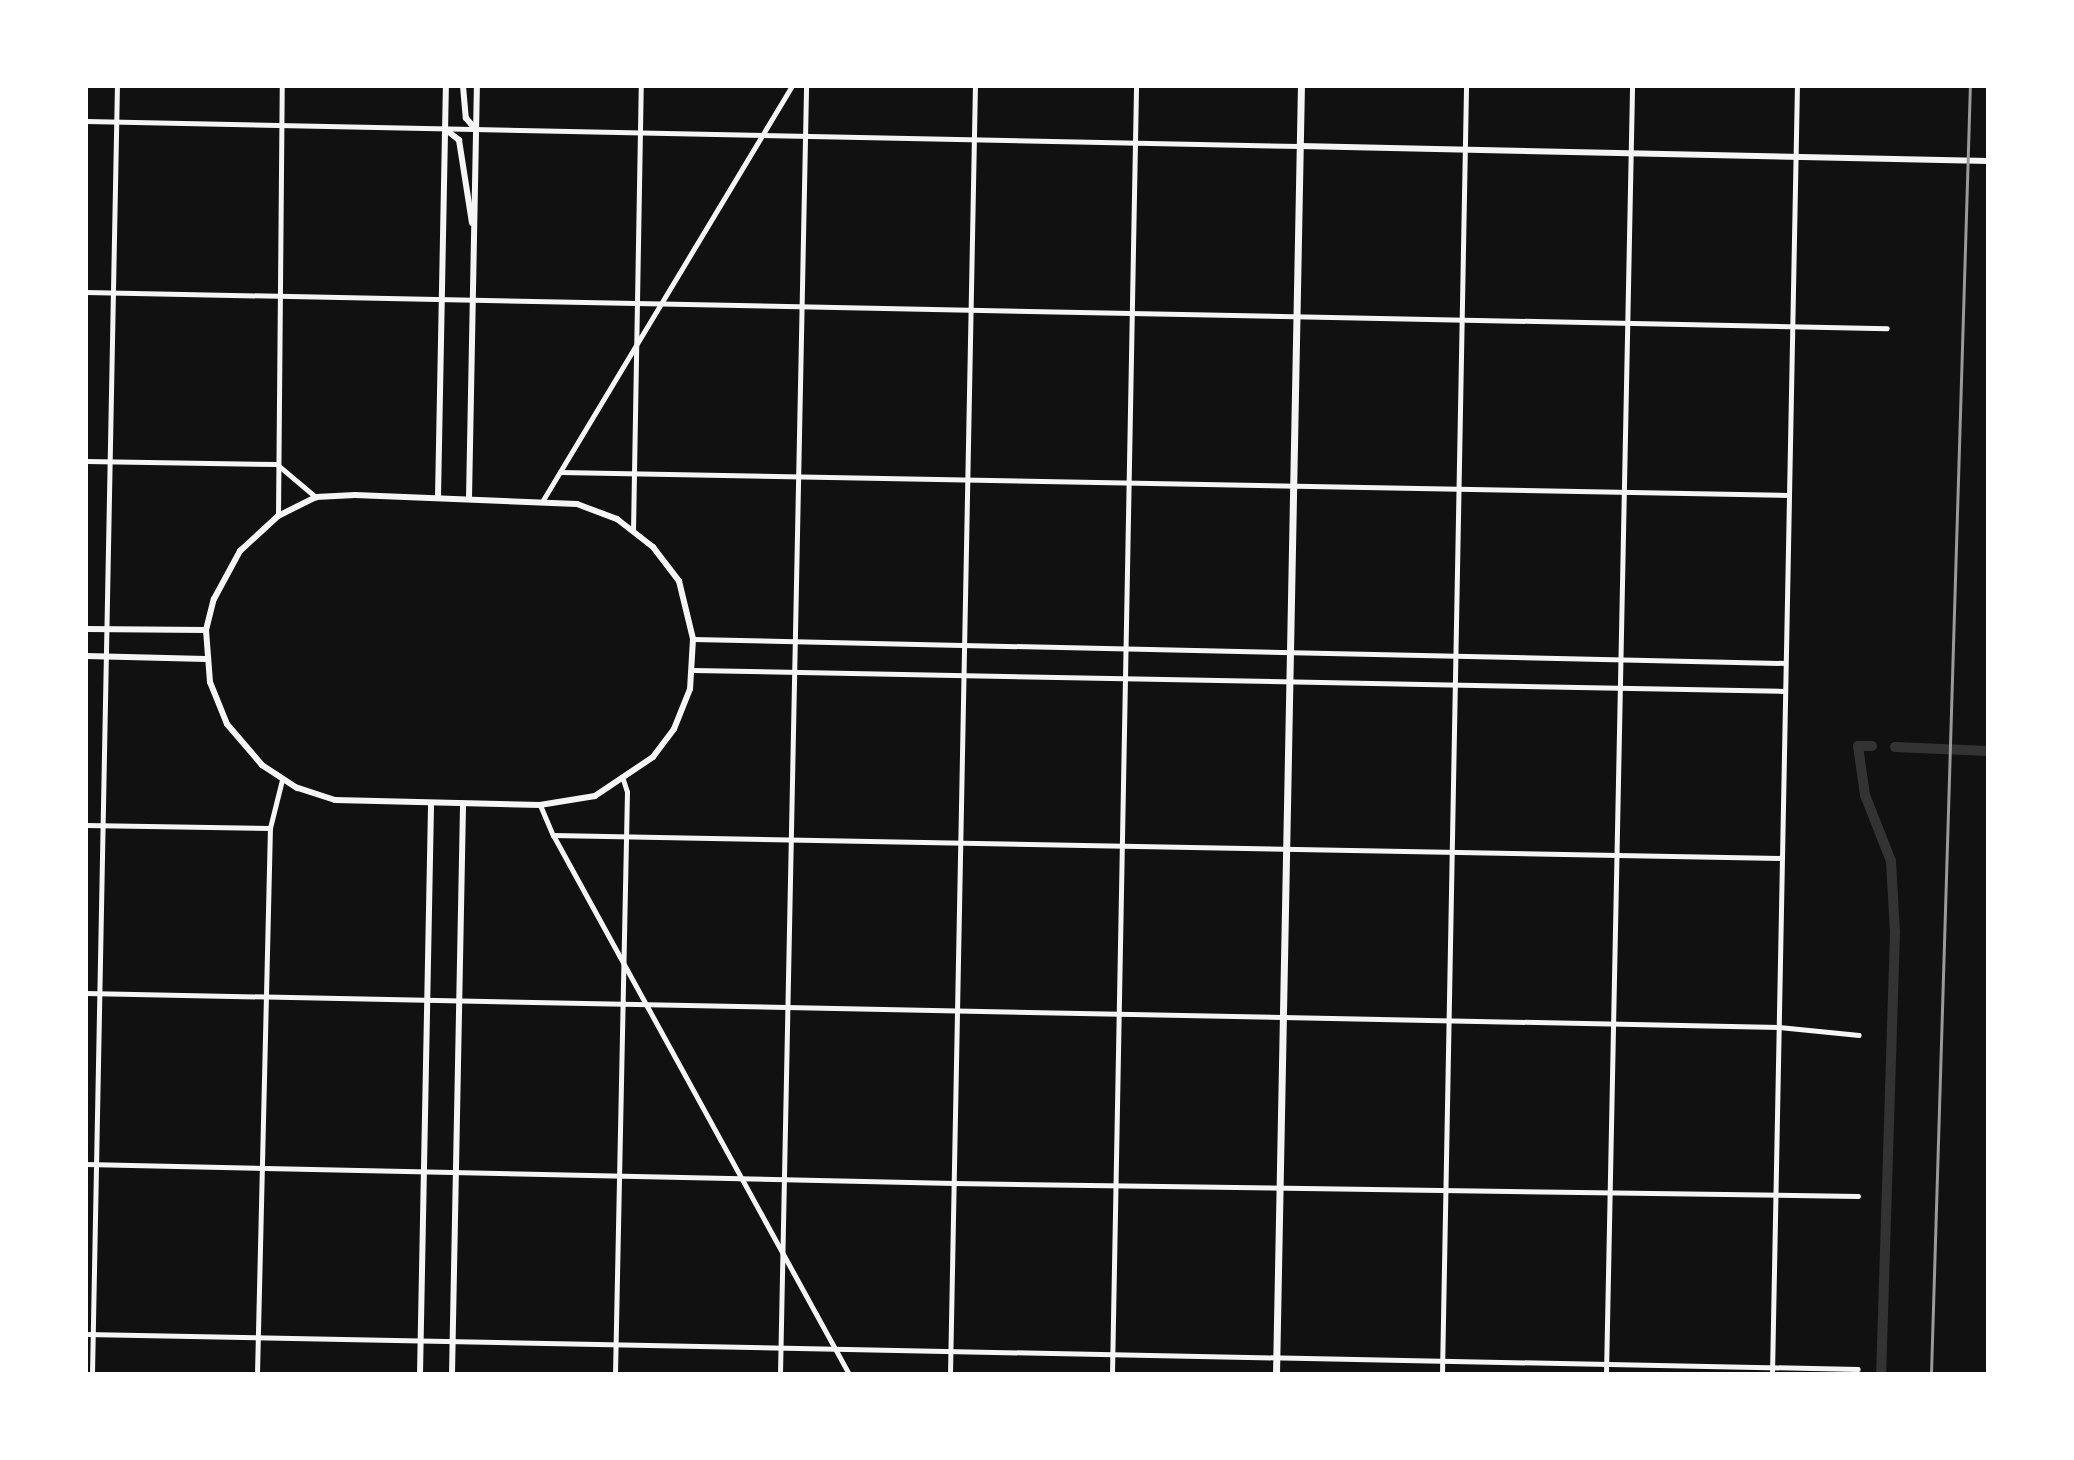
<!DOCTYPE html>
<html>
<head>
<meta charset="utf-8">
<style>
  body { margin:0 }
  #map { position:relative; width:2074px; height:1460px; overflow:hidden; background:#111; font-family:"Public Sans",sans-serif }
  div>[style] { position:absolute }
  .canal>* { height:10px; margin:-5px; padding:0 5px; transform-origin:5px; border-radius:5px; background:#333 }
  .minor>* { height:4.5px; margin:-2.25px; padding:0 2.25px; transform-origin:2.25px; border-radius:2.25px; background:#f5f5f5 }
  .tertiary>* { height:5px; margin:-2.5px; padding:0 2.5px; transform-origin:2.5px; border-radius:2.5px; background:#f5f5f5 }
  .secondary>* { height:6px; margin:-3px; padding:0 3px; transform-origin:3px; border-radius:3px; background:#f5f5f5 }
  .primary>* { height:7px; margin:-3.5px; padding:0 3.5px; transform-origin:3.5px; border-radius:3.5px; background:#f5f5f5 }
  .rail>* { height:2.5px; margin:-1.25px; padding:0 1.25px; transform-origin:1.25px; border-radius:1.25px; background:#9a9a9a }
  span { translate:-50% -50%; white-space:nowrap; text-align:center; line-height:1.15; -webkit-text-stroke:7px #fff; paint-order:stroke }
  .frame { position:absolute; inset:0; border:88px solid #fff; pointer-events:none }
</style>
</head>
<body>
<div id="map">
  <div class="canal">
    <div style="left:1872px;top:746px;width:14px;rotate:180deg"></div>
    <div style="left:1858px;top:746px;width:49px;rotate:81.9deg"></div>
    <div style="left:1865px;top:795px;width:71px;rotate:68.5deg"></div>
    <div style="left:1891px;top:861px;width:71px;rotate:86.8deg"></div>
    <div style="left:1895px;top:932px;width:442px;rotate:91.8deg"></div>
    <div style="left:1895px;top:747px;width:93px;rotate:2.5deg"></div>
  </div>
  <div class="minor">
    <div style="left:86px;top:292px;width:1801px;rotate:1.15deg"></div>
    <div style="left:86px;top:461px;width:191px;rotate:0.9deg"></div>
    <div style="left:278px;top:465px;width:50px;rotate:40.1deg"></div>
    <div style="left:560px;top:472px;width:1228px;rotate:1.07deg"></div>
    <div style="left:278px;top:516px;width:430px;rotate:-89.5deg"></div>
    <div style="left:633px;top:531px;width:445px;rotate:-89deg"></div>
    <div style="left:86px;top:825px;width:184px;rotate:0.9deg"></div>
    <div style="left:553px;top:835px;width:1228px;rotate:1.07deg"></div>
    <div style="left:86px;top:993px;width:1693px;rotate:1.15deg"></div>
    <div style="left:1779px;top:1027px;width:80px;rotate:5.7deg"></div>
    <div style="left:86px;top:1164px;width:868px;rotate:1.25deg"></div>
    <div style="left:954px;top:1183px;width:904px;rotate:0.82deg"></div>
    <div style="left:86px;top:1334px;width:1772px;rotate:1.13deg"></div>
    <div style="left:92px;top:1374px;width:1288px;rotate:-88.89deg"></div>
    <div style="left:257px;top:1374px;width:546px;rotate:-88.64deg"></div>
    <div style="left:270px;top:828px;width:49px;rotate:-76deg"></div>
    <div style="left:615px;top:1374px;width:582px;rotate:-88.82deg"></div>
    <div style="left:627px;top:792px;width:13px;rotate:-108deg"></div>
    <div style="left:780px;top:1374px;width:1288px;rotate:-88.84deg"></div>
    <div style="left:950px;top:1374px;width:1288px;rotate:-88.89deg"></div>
    <div style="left:1112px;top:1374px;width:1288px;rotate:-88.93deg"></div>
    <div style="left:1442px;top:1374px;width:1288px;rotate:-88.93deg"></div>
    <div style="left:1606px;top:1374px;width:1288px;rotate:-88.84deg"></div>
  </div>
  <div class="tertiary">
    <div style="left:86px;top:121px;width:1214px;rotate:1.18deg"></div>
    <div style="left:543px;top:500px;width:483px;rotate:-59deg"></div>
    <div style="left:693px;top:639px;width:1092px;rotate:1.26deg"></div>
    <div style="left:693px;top:670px;width:1091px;rotate:1.1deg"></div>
    <div style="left:540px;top:805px;width:33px;rotate:67deg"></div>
    <div style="left:553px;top:835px;width:615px;rotate:61.23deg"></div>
    <div style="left:1772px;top:1374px;width:1288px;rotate:-88.89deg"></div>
  </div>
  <div class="secondary">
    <div style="left:463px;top:86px;width:32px;rotate:85deg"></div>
    <div style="left:466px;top:118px;width:16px;rotate:50deg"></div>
    <div style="left:445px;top:129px;width:18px;rotate:38deg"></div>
    <div style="left:459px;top:140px;width:84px;rotate:81.1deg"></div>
    <div style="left:1300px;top:146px;width:688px;rotate:1.25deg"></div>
    <div style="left:355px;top:495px;width:222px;rotate:2.3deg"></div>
    <div style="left:577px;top:504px;width:43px;rotate:20.6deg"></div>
    <div style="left:617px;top:519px;width:46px;rotate:37.9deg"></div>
    <div style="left:653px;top:547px;width:43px;rotate:52.6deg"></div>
    <div style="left:679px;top:581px;width:60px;rotate:76.4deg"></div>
    <div style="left:693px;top:639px;width:50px;rotate:93.4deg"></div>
    <div style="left:690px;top:689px;width:43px;rotate:111.8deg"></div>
    <div style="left:674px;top:729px;width:35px;rotate:127deg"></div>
    <div style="left:653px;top:757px;width:70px;rotate:146.1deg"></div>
    <div style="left:595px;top:796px;width:56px;rotate:170.7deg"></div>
    <div style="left:540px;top:805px;width:205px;rotate:-178.6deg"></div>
    <div style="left:335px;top:800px;width:40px;rotate:-162deg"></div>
    <div style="left:297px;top:788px;width:42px;rotate:-146.7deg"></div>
    <div style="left:262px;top:765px;width:54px;rotate:-130.5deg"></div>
    <div style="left:227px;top:724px;width:45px;rotate:-112deg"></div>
    <div style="left:210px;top:682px;width:52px;rotate:-94.4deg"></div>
    <div style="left:206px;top:630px;width:32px;rotate:-76deg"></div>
    <div style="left:214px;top:599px;width:55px;rotate:-61.6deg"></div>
    <div style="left:240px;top:551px;width:52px;rotate:-42.6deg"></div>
    <div style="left:278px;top:516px;width:42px;rotate:-26.6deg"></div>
    <div style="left:316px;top:497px;width:39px;rotate:-3deg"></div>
    <div style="left:438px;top:497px;width:411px;rotate:-88.9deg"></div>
    <div style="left:469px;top:498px;width:412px;rotate:-88.9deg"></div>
    <div style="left:86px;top:629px;width:120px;rotate:0.5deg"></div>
    <div style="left:86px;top:656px;width:120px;rotate:1.4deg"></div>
    <div style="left:420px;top:1374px;width:569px;rotate:-88.89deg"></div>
    <div style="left:452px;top:1374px;width:569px;rotate:-88.89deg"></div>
  </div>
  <div class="primary">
    <div style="left:1276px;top:1374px;width:1288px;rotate:-88.89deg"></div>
  </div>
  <div class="rail">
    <div style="left:1931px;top:1374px;width:1289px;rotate:-88.27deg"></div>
  </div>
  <div class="frame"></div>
</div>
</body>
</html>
